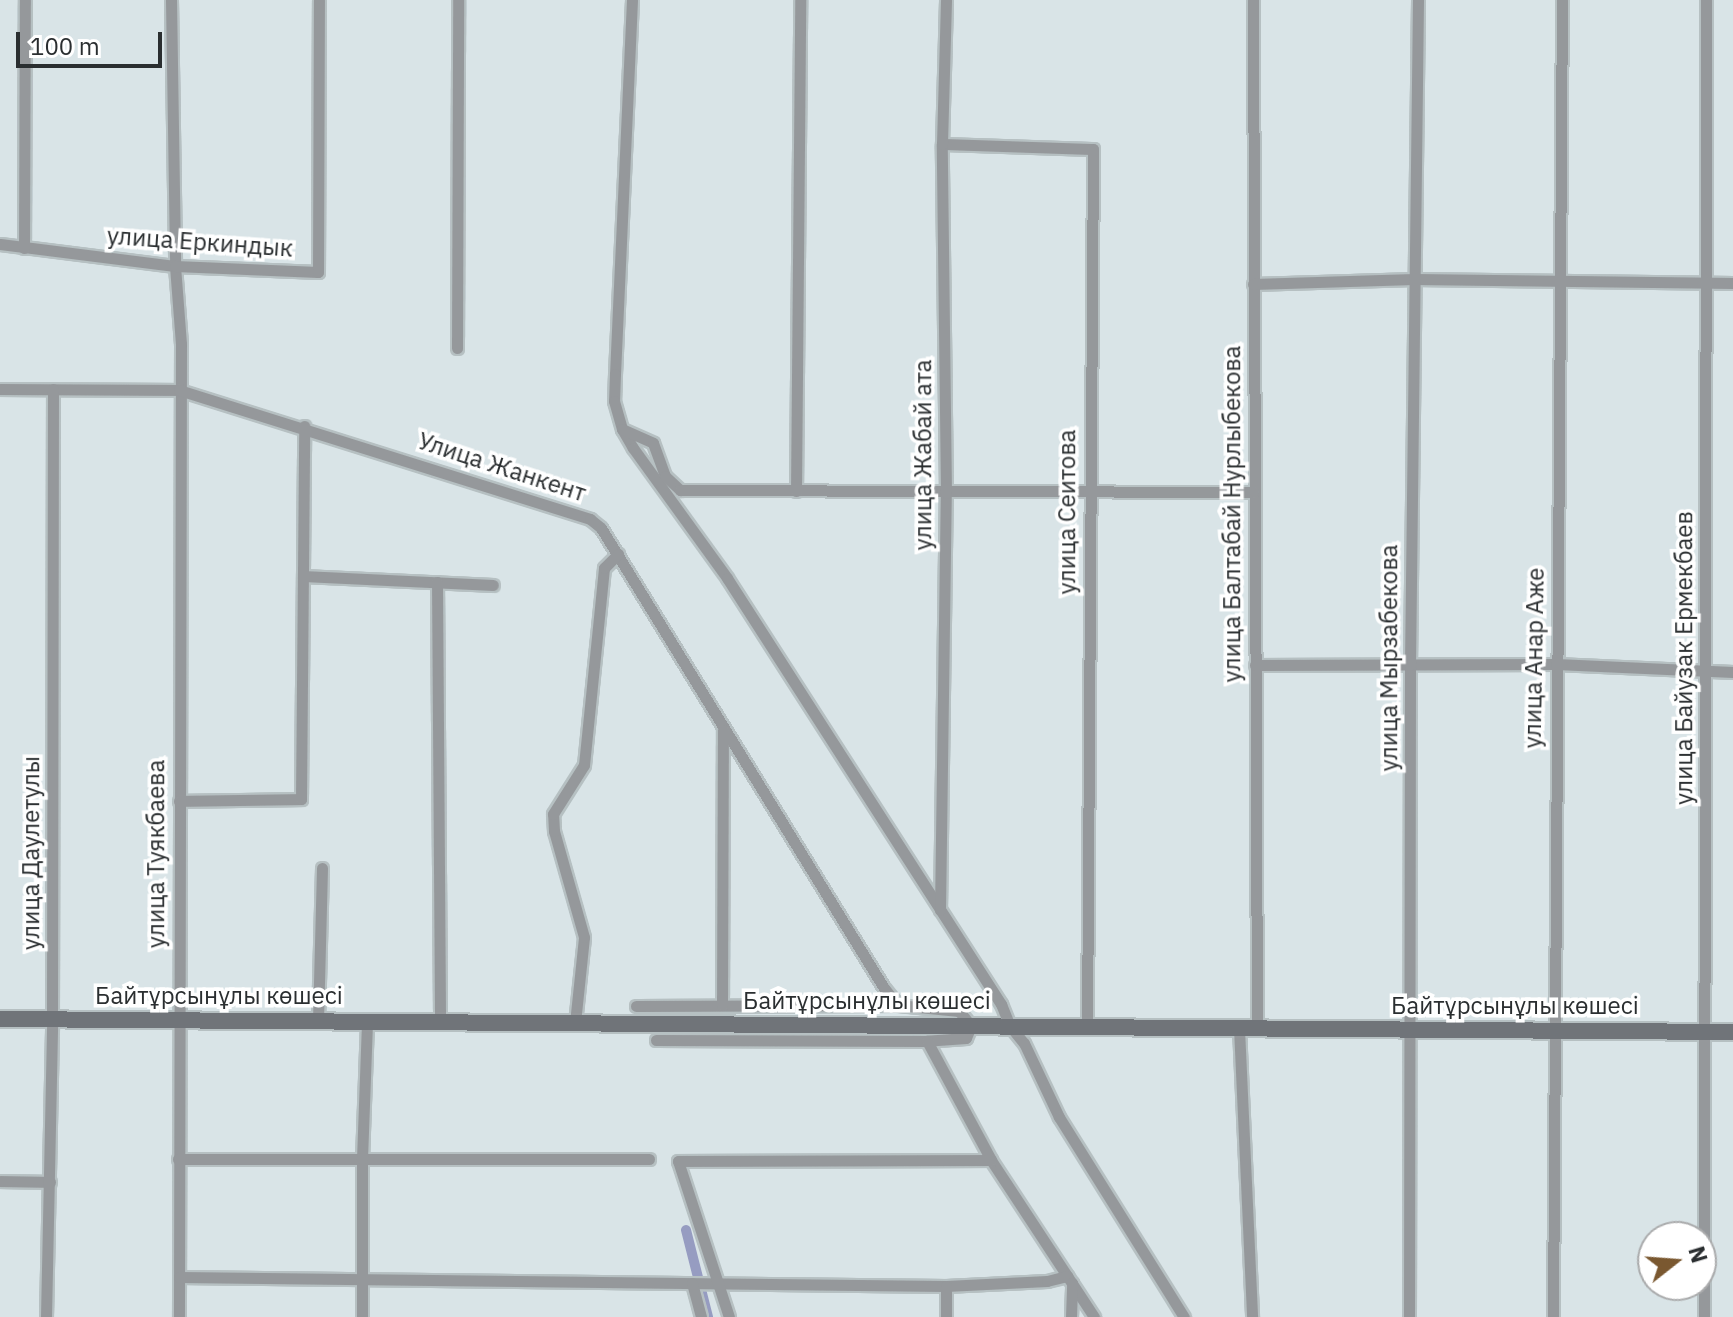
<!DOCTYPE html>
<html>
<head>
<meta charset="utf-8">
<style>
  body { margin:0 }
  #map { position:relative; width:1733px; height:1317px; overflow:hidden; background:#d9e4e7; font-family:"IBM Plex Sans",sans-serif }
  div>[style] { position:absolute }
  .canal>* { height:10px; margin:-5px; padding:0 5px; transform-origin:5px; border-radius:5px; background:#969cc1 }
  .roads { filter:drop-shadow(2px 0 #b6c0c2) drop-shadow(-2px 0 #b6c0c2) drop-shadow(0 2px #b6c0c2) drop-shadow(0 -2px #b6c0c2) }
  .street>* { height:11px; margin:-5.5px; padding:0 5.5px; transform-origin:5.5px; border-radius:5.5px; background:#95989b }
  .secondary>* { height:16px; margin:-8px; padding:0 8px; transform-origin:8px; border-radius:8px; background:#707479 }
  span { translate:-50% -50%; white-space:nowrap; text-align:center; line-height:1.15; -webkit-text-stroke:7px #fff; paint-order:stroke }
  .street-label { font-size:24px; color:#2a2e30 }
  .north { position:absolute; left:1637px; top:1221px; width:80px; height:80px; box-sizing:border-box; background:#fff; border:2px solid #aaabac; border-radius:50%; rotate:73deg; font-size:22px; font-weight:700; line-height:32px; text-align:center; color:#2a2e30 }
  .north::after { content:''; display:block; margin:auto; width:28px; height:36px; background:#7a5830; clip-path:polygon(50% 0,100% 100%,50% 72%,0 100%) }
  .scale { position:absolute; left:16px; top:32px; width:146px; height:36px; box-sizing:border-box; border:4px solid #2a2e30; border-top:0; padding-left:10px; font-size:24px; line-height:28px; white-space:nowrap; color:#2a2e30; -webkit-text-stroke:6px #fff; paint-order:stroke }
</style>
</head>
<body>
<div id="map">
  <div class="canal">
    <div style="left:686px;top:1230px;width:90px;rotate:75.8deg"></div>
  </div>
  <div class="roads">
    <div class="street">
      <div style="left:171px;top:0;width:266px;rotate:89.1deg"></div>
      <div style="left:175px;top:266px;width:78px;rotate:85.6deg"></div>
      <div style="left:181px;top:344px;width:973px;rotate:90.12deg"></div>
      <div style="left:632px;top:0;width:374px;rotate:92.6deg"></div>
      <div style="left:615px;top:374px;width:27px;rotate:92deg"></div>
      <div style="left:614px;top:401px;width:29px;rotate:74deg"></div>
      <div style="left:622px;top:429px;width:22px;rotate:60deg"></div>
      <div style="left:633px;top:448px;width:160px;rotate:54.1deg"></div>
      <div style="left:727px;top:578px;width:507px;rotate:57.25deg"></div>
      <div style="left:1001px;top:1004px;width:24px;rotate:68deg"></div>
      <div style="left:1010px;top:1026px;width:22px;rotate:51deg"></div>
      <div style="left:1024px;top:1043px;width:82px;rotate:64.7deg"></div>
      <div style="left:1059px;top:1117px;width:236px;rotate:58deg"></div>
      <div style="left:1253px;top:0;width:1028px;rotate:89.78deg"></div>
      <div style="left:942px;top:144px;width:151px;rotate:1.9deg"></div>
      <div style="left:1093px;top:149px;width:878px;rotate:90.39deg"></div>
      <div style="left:0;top:244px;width:176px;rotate:7.2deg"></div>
      <div style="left:175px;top:266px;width:143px;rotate:2.4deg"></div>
      <div style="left:318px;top:272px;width:272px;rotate:-89.8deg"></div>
      <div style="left:24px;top:248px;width:248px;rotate:-89.8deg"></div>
      <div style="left:1253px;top:284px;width:161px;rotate:-1.8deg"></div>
      <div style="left:1414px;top:279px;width:319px;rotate:0.7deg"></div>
      <div style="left:457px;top:348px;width:348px;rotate:-89.8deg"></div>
      <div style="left:0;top:389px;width:179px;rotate:0.3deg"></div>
      <div style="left:179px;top:390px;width:431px;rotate:17.4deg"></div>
      <div style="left:590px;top:519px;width:14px;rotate:39deg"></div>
      <div style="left:601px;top:528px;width:540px;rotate:58.4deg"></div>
      <div style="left:884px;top:988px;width:22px;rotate:51deg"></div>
      <div style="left:898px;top:1005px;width:262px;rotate:179.8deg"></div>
      <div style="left:622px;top:429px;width:34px;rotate:24deg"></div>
      <div style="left:653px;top:443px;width:35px;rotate:70deg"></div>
      <div style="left:665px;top:476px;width:21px;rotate:43deg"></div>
      <div style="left:680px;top:490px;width:573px;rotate:0.2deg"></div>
      <div style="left:796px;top:491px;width:491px;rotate:-89.5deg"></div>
      <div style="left:303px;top:576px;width:190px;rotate:2.7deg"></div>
      <div style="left:437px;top:582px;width:440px;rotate:89.6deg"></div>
      <div style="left:1255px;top:665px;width:301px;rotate:-0.2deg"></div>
      <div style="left:1556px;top:664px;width:177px;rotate:2.6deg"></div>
      <div style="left:179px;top:801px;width:122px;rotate:-0.9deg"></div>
      <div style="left:301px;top:799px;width:373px;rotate:-89.5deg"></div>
      <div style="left:940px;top:910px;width:417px;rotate:-89.2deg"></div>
      <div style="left:946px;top:493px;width:349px;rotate:-90.7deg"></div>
      <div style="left:942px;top:144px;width:144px;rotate:-88.4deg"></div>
      <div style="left:722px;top:1005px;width:275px;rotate:-89.8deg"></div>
      <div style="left:898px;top:1005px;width:61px;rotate:5.6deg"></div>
      <div style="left:959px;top:1011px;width:19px;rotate:51deg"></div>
      <div style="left:971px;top:1026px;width:13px;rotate:113deg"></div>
      <div style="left:966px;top:1038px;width:39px;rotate:176deg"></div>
      <div style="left:318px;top:1021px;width:153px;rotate:-88.5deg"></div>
      <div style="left:575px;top:1023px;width:86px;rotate:-84deg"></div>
      <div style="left:584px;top:937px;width:110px;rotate:-105.8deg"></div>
      <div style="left:554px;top:831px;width:17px;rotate:-93deg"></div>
      <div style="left:553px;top:814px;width:58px;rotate:-57.7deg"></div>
      <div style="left:584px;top:765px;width:198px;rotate:-84.2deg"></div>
      <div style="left:604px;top:568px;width:20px;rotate:-45deg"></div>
      <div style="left:1239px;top:1028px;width:289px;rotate:87.4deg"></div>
      <div style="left:656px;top:1040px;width:271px;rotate:0.2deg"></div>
      <div style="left:927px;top:1041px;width:135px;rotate:61.7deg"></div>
      <div style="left:991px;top:1160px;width:188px;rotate:56.7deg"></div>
      <div style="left:178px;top:1159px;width:471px"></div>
      <div style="left:0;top:1181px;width:50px;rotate:1.1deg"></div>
      <div style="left:179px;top:1277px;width:767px;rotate:0.67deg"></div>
      <div style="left:946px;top:1286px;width:101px;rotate:-2.8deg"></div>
      <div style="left:1047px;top:1281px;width:21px;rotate:-14deg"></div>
      <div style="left:692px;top:1283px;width:35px;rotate:75deg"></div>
      <div style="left:46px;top:1317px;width:298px;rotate:-88.8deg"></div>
      <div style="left:52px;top:1019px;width:630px;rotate:-89.91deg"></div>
      <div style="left:362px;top:1317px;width:158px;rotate:-90deg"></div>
      <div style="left:362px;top:1159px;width:138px;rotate:-87.9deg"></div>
      <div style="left:729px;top:1317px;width:164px;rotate:-108.1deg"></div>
      <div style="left:678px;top:1161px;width:313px;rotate:-0.2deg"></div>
      <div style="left:946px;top:1317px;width:31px;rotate:-90deg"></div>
      <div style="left:1071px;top:1317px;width:34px;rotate:-88deg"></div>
      <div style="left:1409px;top:1317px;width:652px;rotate:-89.91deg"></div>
      <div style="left:1410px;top:665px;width:665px;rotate:-89.31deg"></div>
      <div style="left:1553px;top:1317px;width:1317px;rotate:-89.61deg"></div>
      <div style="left:1704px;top:1317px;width:1317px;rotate:-89.91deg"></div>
    </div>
    <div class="secondary">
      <div style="left:0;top:1019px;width:1733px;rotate:0.43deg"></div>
    </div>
  </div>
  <div class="street-label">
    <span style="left:200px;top:242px;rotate:4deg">улица Еркиндык</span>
    <span style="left:923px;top:455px;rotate:-90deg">улица Жабай ата</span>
    <span style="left:502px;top:467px;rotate:18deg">Улица Жанкент</span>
    <span style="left:1067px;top:512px;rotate:-90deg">улица Сеитова</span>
    <span style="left:1232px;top:514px;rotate:-90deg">улица Балтабай Нурлыбекова</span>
    <span style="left:1389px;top:658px;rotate:-90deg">улица Мырзабекова</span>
    <span style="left:1534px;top:658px;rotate:-89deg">улица Анар Аже</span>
    <span style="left:1684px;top:658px;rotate:-90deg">улица Байузак Ермекбаев</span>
    <span style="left:31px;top:853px;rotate:-90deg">улица Даулетулы</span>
    <span style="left:156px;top:854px;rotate:-90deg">улица Туякбаева</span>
    <span style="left:219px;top:996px">Байтұрсынұлы көшесі</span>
    <span style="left:867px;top:1001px">Байтұрсынұлы көшесі</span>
    <span style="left:1515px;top:1006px">Байтұрсынұлы көшесі</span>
  </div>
  <div class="north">N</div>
  <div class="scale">100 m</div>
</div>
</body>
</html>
